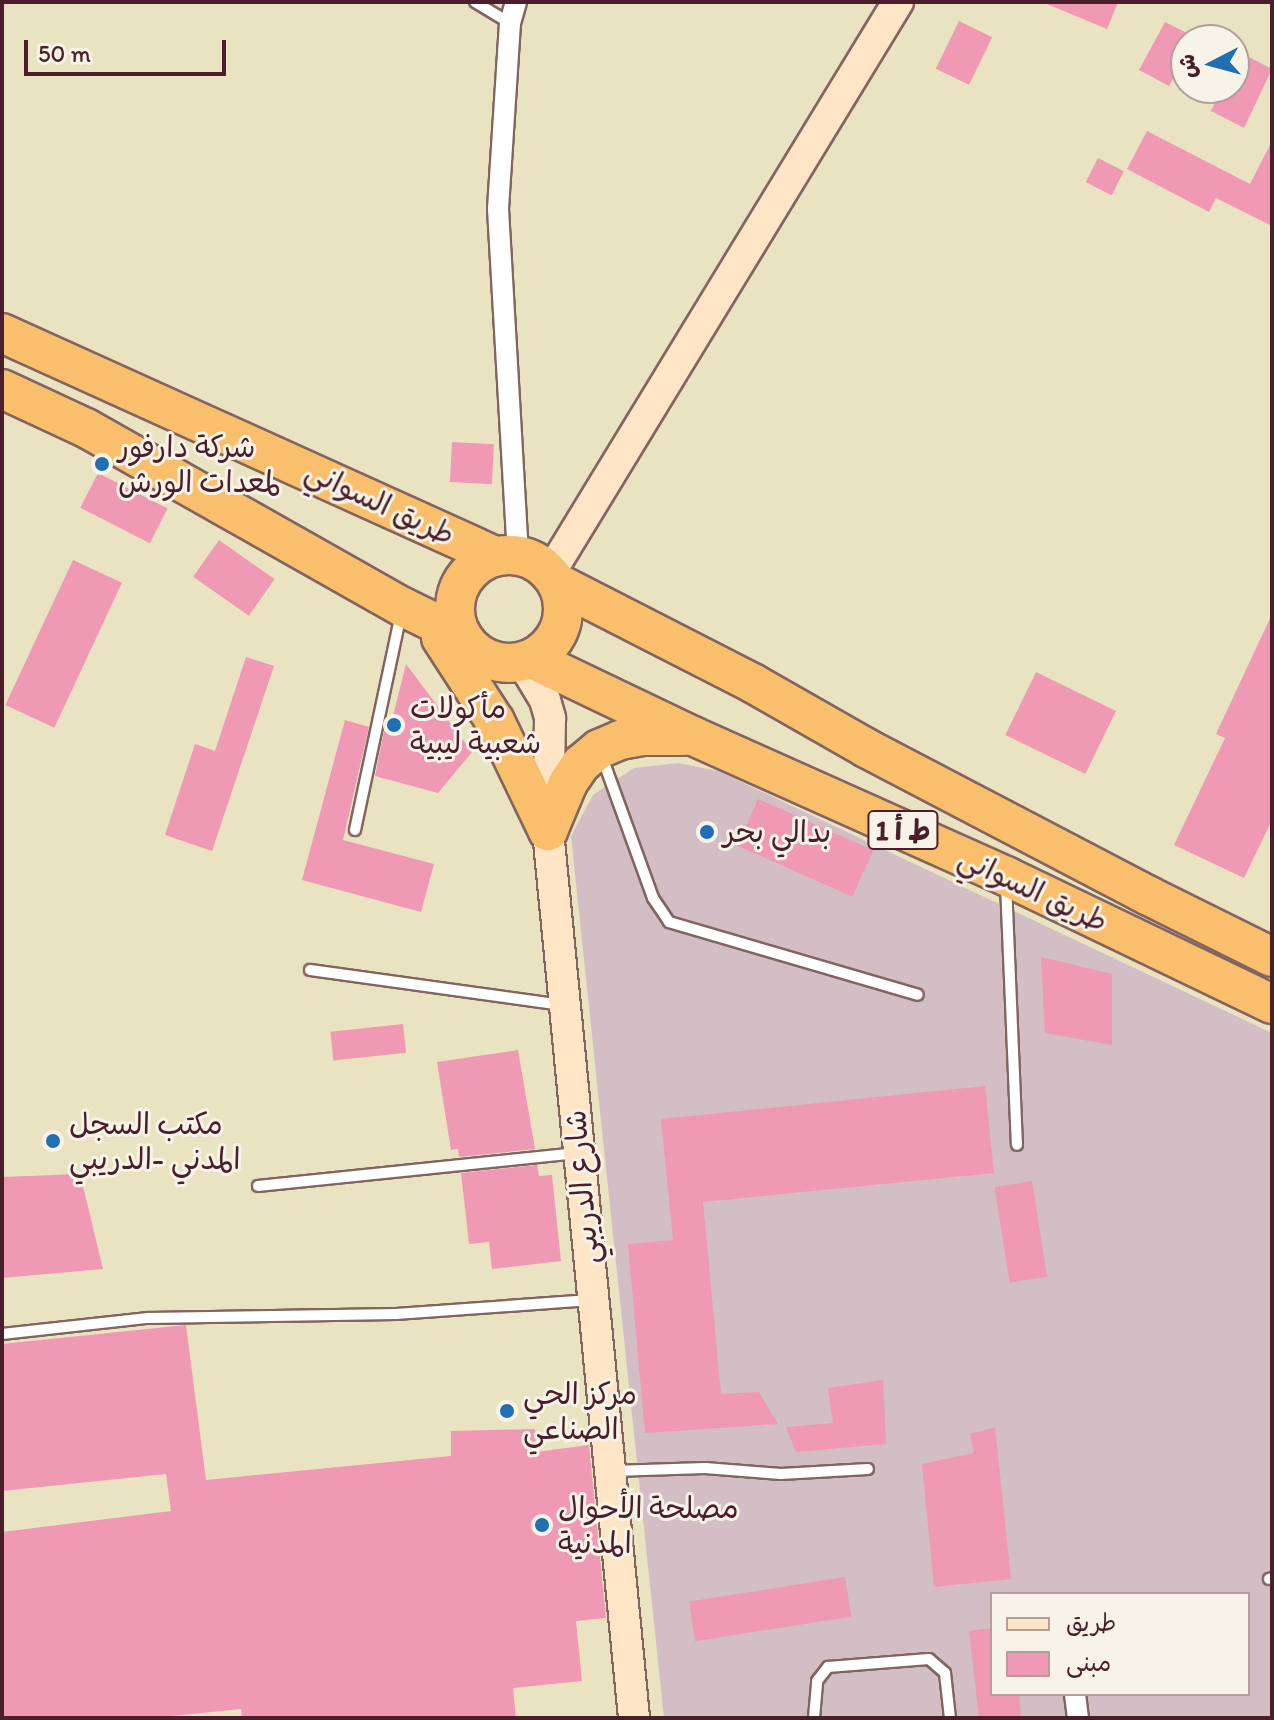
<!DOCTYPE html>
<html>
<head>
<meta charset="utf-8">
<style>
  body { margin:0 }
  #map { position:relative; width:1274px; height:1720px; overflow:hidden; background:#eae3c2; font-family:Itim,"Playpen Sans Arabic",sans-serif }
  div>[style] { position:absolute }
  .industrial>* { inset:0; background:#d2bec4 }
  .building>* { inset:0; background:#ef99b4; transform-origin:0 0 }
  .roads { filter:drop-shadow(2px 0 #826460) drop-shadow(-2px 0 #826460) drop-shadow(0 2px #826460) drop-shadow(0 -2px #826460) }
  .lane>* { height:10px; margin:-5px; padding:0 5px; transform-origin:5px; border-radius:5px; background:#fff }
  .street>* { height:20px; margin:-10px; padding:0 10px; transform-origin:10px; border-radius:10px; background:#fff }
  .secondary>* { height:30px; margin:-15px; padding:0 15px; transform-origin:15px; border-radius:15px; background:#fde5c5 }
  .highway>* { height:38px; margin:-19px; padding:0 19px; transform-origin:19px; border-radius:19px; background:#f9bf6d }
  .highway>.ring { margin:-19px; padding:0; box-sizing:content-box; background:none; border:38px solid #f9bf6d; border-radius:50% }
  .dots>* { width:22px; height:22px; translate:-50% -50%; box-sizing:border-box; border:4px solid #f7f3e8; border-radius:50% }
  span { translate:-50% -50%; white-space:nowrap; text-align:center; line-height:1.15; -webkit-text-stroke:6px #f7f3e8; paint-order:stroke }
  .shield-label span { padding:2px 6px; background:#f7f3e8; border:2px solid; border-radius:6px; -webkit-text-stroke-width:0 }
  .shield-label { font-size:28px; color:#4a1f2b; font-weight:700 }
  .poi-label { font-size:30px; color:#4a1f2b }
  .left { translate:0 -50%; text-align:left }
  .street-label { font-size:30px; color:#4a1f2b }
  .frame { position:absolute; inset:0; border:4px solid #4a1f2b; pointer-events:none }
  .legend { position:absolute; left:990px; top:1592px; width:260px; height:104px; box-sizing:border-box; background:#f7f3e8; border:2px solid #b29e9c; margin:0; padding:10px 14px; list-style:none; font-size:24px; color:#4a1f2b }
  .legend li { display:flex; align-items:center; gap:16px; height:40px }
  .legend b { width:40px; border:2px solid #b29e9c }
  .north { position:absolute; left:1170px; top:24px; width:80px; height:80px; box-sizing:border-box; background:#f7f3e8; border:2px solid #b29e9c; border-radius:50%; rotate:264deg; font-size:22px; font-weight:700; line-height:32px; text-align:center; color:#4a1f2b }
  .north::after { content:''; display:block; margin:auto; width:28px; height:36px; background:#1f6fb2; clip-path:polygon(50% 0,100% 100%,50% 72%,0 100%) }
  .scale { position:absolute; left:24px; top:40px; width:202px; height:36px; box-sizing:border-box; border:4px solid #4a1f2b; border-top:0; padding-left:10px; font-size:24px; line-height:28px; white-space:nowrap; color:#4a1f2b; -webkit-text-stroke:6px #f7f3e8; paint-order:stroke }
</style>
</head>
<body>
<div id="map">
  <div class="industrial">
    <div style="clip-path:polygon(evenodd,678px 763px,718px 771px,1272px 1033px,1272px 1718px,664px 1718px,571px 836px,593px 795px,634px 768px,678px 763px,992px 1594px,1248px 1594px,1248px 1694px,992px 1694px,992px 1594px)"></div>
  </div>
  <div class="building">
    <div style="clip-path:polygon(1042px 2px,1118px 2px,1107px 29px)"></div>
    <div style="left:959px;top:21px;width:37px;height:53px;rotate:26deg"></div>
    <div style="clip-path:polygon(1165px 22px,1195px 37px,1186px 40px,1186px 54px,1169px 86px,1139px 70px)"></div>
    <div style="clip-path:polygon(1241px 53px,1272px 69px,1244px 128px,1211px 111px,1222px 88px,1234px 88px,1234px 66px)"></div>
    <div style="clip-path:polygon(1147px 131px,1250px 184px,1272px 141px,1272px 226px,1216px 198px,1209px 212px,1127px 169px)"></div>
    <div style="left:1098px;top:158px;width:29px;height:27px;rotate:27deg"></div>
    <div style="left:452px;top:442px;width:42px;height:40px;rotate:3deg"></div>
    <div style="left:98px;top:473px;width:78px;height:39px;rotate:27deg"></div>
    <div style="left:219px;top:540px;width:68px;height:45px;rotate:35deg"></div>
    <div style="left:73px;top:560px;width:54px;height:160px;rotate:25deg"></div>
    <div style="clip-path:polygon(1272px 614px,1272px 820px,1244px 878px,1174px 845px,1225px 738px,1216px 734px)"></div>
    <div style="clip-path:polygon(246px 657px,274px 666px,212px 851px,165px 835px,195px 744px,215px 751px)"></div>
    <div style="clip-path:polygon(406px 664px,472px 752px,438px 793px,375px 776px,384px 731px,389px 732px)"></div>
    <div style="left:1036px;top:672px;width:89px;height:70px;rotate:26deg"></div>
    <div style="clip-path:polygon(345px 720px,369px 727px,343px 840px,434px 864px,421px 912px,302px 880px)"></div>
    <div style="left:758px;top:799px;width:126px;height:51px;rotate:24deg"></div>
    <div style="clip-path:polygon(1041px 957px,1112px 974px,1112px 1045px,1045px 1033px)"></div>
    <div style="left:403px;top:1024px;width:29px;height:73px;rotate:84deg"></div>
    <div style="clip-path:polygon(518px 1050px,535px 1149px,459px 1157px,458px 1149px,451px 1150px,437px 1062px)"></div>
    <div style="clip-path:polygon(985px 1086px,994px 1173px,703px 1202px,721px 1394px,759px 1392px,778px 1424px,645px 1433px,628px 1244px,673px 1240px,661px 1119px)"></div>
    <div style="clip-path:polygon(537px 1165px,539px 1176px,552px 1175px,561px 1261px,492px 1269px,489px 1242px,469px 1244px,461px 1173px)"></div>
    <div style="clip-path:polygon(80px 1174px,103px 1269px,2px 1278px,2px 1177px)"></div>
    <div style="left:1032px;top:1181px;width:97px;height:38px;rotate:81deg"></div>
    <div style="clip-path:polygon(186px 1325px,206px 1480px,451px 1456px,451px 1431px,535px 1429px,536px 1452px,589px 1445px,606px 1618px,576px 1621px,582px 1681px,513px 1688px,516px 1718px,242px 1718px,241px 1709px,152px 1718px,2px 1718px,2px 1532px,171px 1511px,166px 1474px,2px 1491px,2px 1344px)"></div>
    <div style="clip-path:polygon(883px 1380px,886px 1444px,796px 1452px,786px 1427px,833px 1423px,828px 1388px)"></div>
    <div style="clip-path:polygon(995px 1427px,1011px 1579px,934px 1587px,922px 1464px,974px 1453px,970px 1434px)"></div>
    <div style="left:845px;top:1577px;width:40px;height:158px;rotate:81deg"></div>
    <div style="clip-path:polygon(992px 1628px,992px 1694px,1019px 1694px,1021px 1718px,979px 1718px,969px 1631px)"></div>
  </div>
  <div class="roads">
    <div class="lane">
      <div style="left:475px;top:2px;width:41px;rotate:31deg"></div>
      <div style="left:602px;top:757px;width:150px;rotate:70.1deg"></div>
      <div style="left:653px;top:898px;width:29px;rotate:56deg"></div>
      <div style="left:669px;top:922px;width:259px;rotate:16.3deg"></div>
      <div style="left:355px;top:830px;width:222px;rotate:-78deg"></div>
      <div style="left:1006px;top:884px;width:261px;rotate:87.6deg"></div>
      <div style="left:310px;top:970px;width:255px;rotate:7.9deg"></div>
      <div style="left:258px;top:1186px;width:321px;rotate:-5.9deg"></div>
      <div style="left:2px;top:1334px;width:147px;rotate:-6.3deg"></div>
      <div style="left:148px;top:1318px;width:248px;rotate:-0.9deg"></div>
      <div style="left:396px;top:1314px;width:195px;rotate:-4.1deg"></div>
      <div style="left:613px;top:1471px;width:92px;rotate:-1.9deg"></div>
      <div style="left:705px;top:1468px;width:76px;rotate:4.5deg"></div>
      <div style="left:781px;top:1474px;width:87px;rotate:-3.3deg"></div>
      <div style="left:1269px;top:1579px;width:3px;rotate:-18deg"></div>
      <div style="left:814px;top:1718px;width:37px;rotate:-85deg"></div>
      <div style="left:817px;top:1681px;width:18px;rotate:-52deg"></div>
      <div style="left:828px;top:1667px;width:101px;rotate:-4.5deg"></div>
      <div style="left:929px;top:1659px;width:21px;rotate:41deg"></div>
      <div style="left:945px;top:1673px;width:45px;rotate:83.7deg"></div>
    </div>
    <div class="street">
      <div style="left:516px;top:2px;width:22px;rotate:106deg"></div>
      <div style="left:510px;top:23px;width:186px;rotate:93.7deg"></div>
      <div style="left:498px;top:209px;width:347px;rotate:86.7deg"></div>
      <div style="left:1075px;top:1694px;width:24px;rotate:83deg"></div>
    </div>
    <div class="secondary">
      <div style="left:550px;top:573px;width:669px;rotate:-58.64deg"></div>
      <div style="left:522px;top:662px;width:44px;rotate:58.8deg"></div>
      <div style="left:545px;top:700px;width:19px;rotate:74deg"></div>
      <div style="left:550px;top:718px;width:113px;rotate:91deg"></div>
      <div style="left:548px;top:831px;width:891px;rotate:84.46deg"></div>
    </div>
    <div class="highway">
      <div style="left:2px;top:333px;width:541px;rotate:24.34deg"></div>
      <div style="left:2px;top:389px;width:93px;rotate:24.9deg"></div>
      <div style="left:86px;top:428px;width:364px;rotate:29.5deg"></div>
      <div style="left:403px;top:607px;width:66px;rotate:26.2deg"></div>
      <div class="ring" style="left:455px;top:555px;width:70px;height:70px"></div>
      <div style="left:557px;top:583px;width:221px;rotate:27.1deg"></div>
      <div style="left:754px;top:684px;width:129px;rotate:29.7deg"></div>
      <div style="left:866px;top:748px;width:319px;rotate:27.6deg"></div>
      <div style="left:1149px;top:896px;width:137px;rotate:26.4deg"></div>
      <div style="left:441px;top:638px;width:99px;rotate:57deg"></div>
      <div style="left:495px;top:721px;width:122px;rotate:64.3deg"></div>
      <div style="left:532px;top:659px;width:178px;rotate:25.6deg"></div>
      <div style="left:693px;top:736px;width:343px;rotate:24.1deg"></div>
      <div style="left:1006px;top:876px;width:295px;rotate:25.7deg"></div>
      <div style="left:548px;top:831px;width:52px;rotate:-67.4deg"></div>
      <div style="left:568px;top:783px;width:23px;rotate:-56deg"></div>
      <div style="left:581px;top:764px;width:23px;rotate:-40deg"></div>
      <div style="left:599px;top:749px;width:23px;rotate:-23deg"></div>
      <div style="left:620px;top:740px;width:23px;rotate:-10deg"></div>
      <div style="left:643px;top:736px;width:41px"></div>
    </div>
  </div>
  <div class="dots">
    <div style="left:102px;top:464px;background:#1f6fb2"></div>
    <div style="left:394px;top:725px;background:#1f6fb2"></div>
    <div style="left:707px;top:832px;background:#1f6fb2"></div>
    <div style="left:53px;top:1141px;background:#1f6fb2"></div>
    <div style="left:507px;top:1411px;background:#1f6fb2"></div>
    <div style="left:542px;top:1525px;background:#1f6fb2"></div>
  </div>
  <div class="shield-label">
    <span style="left:903px;top:830px">ط أ 1</span>
  </div>
  <div class="poi-label">
    <span class="left" style="left:118px;top:464px">شركة دارفور<br>لمعدات الورش</span>
    <span class="left" style="left:410px;top:725px">مأكولات<br>شعبية ليبية</span>
    <span class="left" style="left:723px;top:832px">بدالي بحر</span>
    <span class="left" style="left:69px;top:1141px">مكتب السجل<br>المدني -الدريبي</span>
    <span class="left" style="left:523px;top:1411px">مركز الحي<br>الصناعي</span>
    <span class="left" style="left:558px;top:1525px">مصلحة الأحوال<br>المدنية</span>
  </div>
  <div class="street-label">
    <span style="left:380px;top:503px;rotate:25deg">طريق السواني</span>
    <span style="left:1033px;top:890px;rotate:25deg">طريق السواني</span>
    <span style="left:582px;top:1187px;rotate:-95deg">شارع الدريبي</span>
  </div>
  <div class="frame"></div>
  <ul class="legend">
  <li><b style="height:10px;background:#fde5c5"></b>طريق</li>
  <li><b style="height:22px;background:#ef99b4"></b>مبنى</li>
  </ul>
  <div class="north">ش</div>
  <div class="scale">50 m</div>
</div>
</body>
</html>
